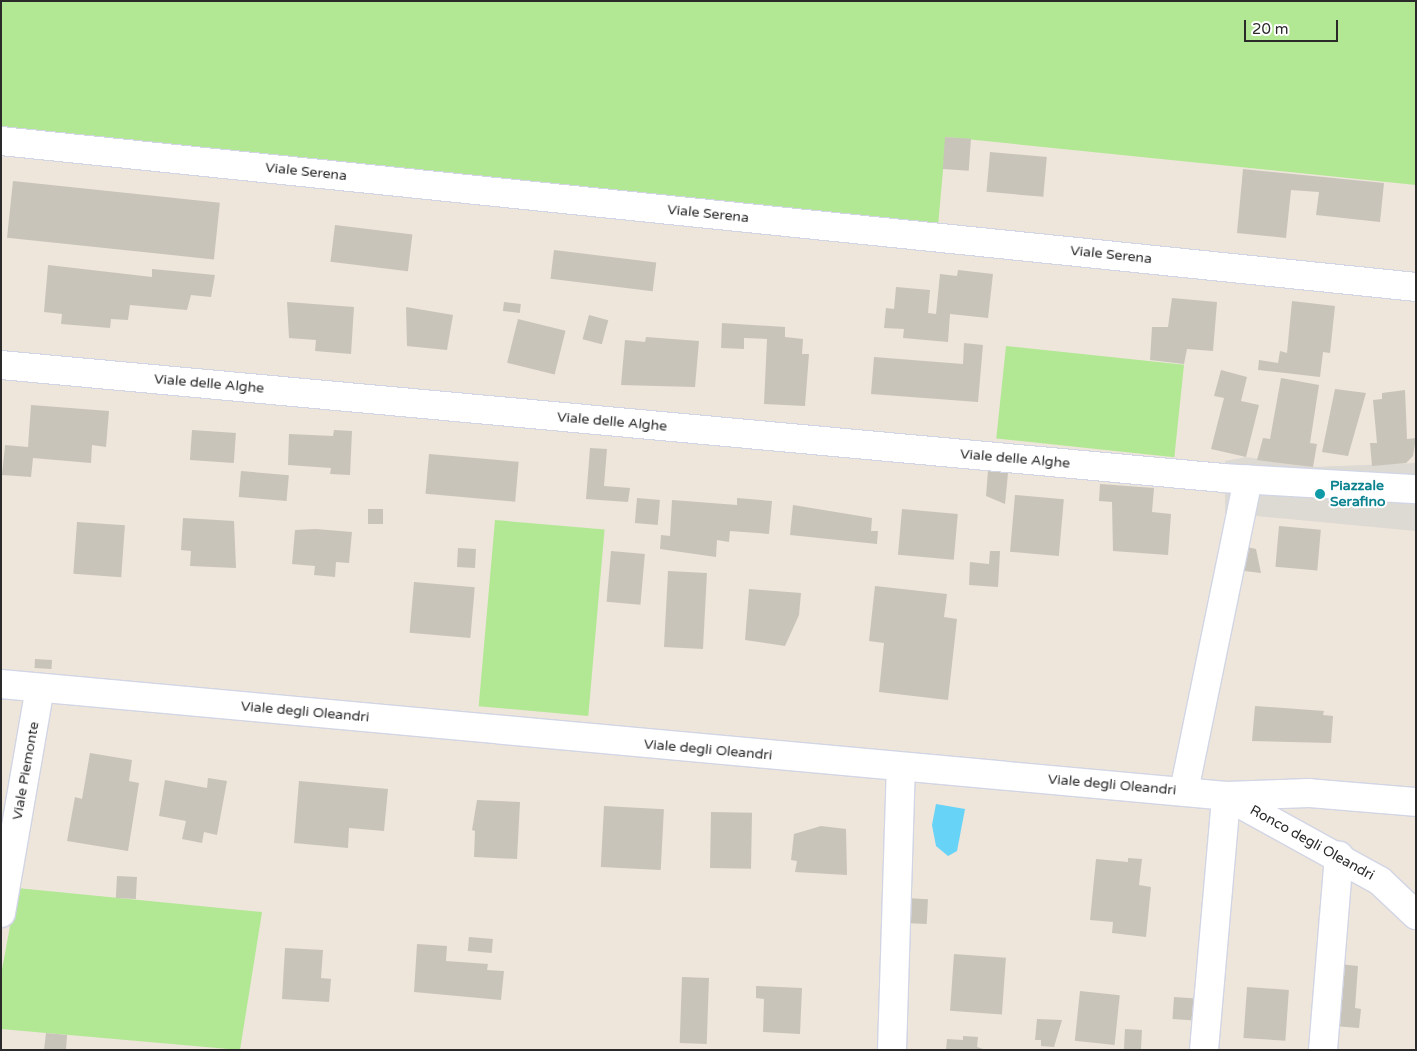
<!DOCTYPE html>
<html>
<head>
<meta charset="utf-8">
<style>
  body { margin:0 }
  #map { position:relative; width:1417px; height:1051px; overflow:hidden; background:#eee5db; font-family:"Varela Round",sans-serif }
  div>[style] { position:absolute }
  .green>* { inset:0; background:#b2e894; transform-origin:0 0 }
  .plaza>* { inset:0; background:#ddd9d3 }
  .water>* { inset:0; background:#67d3f7 }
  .building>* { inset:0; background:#c8c4ba; transform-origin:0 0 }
  .roads { filter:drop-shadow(1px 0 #d1d5e4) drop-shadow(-1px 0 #d1d5e4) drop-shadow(0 1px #d1d5e4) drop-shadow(0 -1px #d1d5e4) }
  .street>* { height:28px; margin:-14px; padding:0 14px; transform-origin:14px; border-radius:14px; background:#fff }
  .dots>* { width:14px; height:14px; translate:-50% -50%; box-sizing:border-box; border:2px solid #fff; border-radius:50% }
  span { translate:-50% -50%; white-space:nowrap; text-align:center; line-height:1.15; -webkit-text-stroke:4px #fff; paint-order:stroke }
  .street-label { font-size:14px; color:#2a2a2a }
  .culture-label { font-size:14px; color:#0d838f; font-weight:700 }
  .left { translate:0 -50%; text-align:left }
  .frame { position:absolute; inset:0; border:2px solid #2a2a2a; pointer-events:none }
  .scale { position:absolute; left:1244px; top:20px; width:94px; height:22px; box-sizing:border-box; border:2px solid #2a2a2a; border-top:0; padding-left:6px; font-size:15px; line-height:18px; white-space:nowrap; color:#2a2a2a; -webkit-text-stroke:4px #fff; paint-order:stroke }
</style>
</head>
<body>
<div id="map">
  <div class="green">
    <div style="clip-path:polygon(1px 1px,1416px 1px,1416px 185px,946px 137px,938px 226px,1px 129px)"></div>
    <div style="left:1006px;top:346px;width:179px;height:93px;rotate:6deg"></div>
    <div style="left:495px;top:520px;width:110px;height:187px;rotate:5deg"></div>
    <div style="clip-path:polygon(17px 888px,262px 912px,240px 1050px,1px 1029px,1px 975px)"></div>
  </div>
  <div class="plaza">
    <div style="clip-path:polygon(1246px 457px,1313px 467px,1416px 463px,1416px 531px,1225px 513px,1225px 461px)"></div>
  </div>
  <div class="water">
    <div style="clip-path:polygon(936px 804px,965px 809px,957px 851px,948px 856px,936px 846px,932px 825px)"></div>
  </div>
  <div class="building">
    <div style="left:945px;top:137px;width:26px;height:32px;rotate:4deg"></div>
    <div style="left:990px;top:152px;width:57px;height:40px;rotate:5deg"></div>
    <div style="clip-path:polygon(1243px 169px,1384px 183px,1380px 222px,1316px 215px,1319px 192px,1291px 190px,1286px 238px,1237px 233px)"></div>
    <div style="left:13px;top:181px;width:208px;height:57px;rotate:6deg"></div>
    <div style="left:335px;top:225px;width:78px;height:37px;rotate:7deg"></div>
    <div style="left:554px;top:250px;width:103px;height:29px;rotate:7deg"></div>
    <div style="clip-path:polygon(48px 265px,152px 277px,152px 269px,215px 275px,211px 297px,191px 295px,187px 310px,130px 305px,128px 320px,111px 319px,110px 328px,61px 324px,62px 314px,44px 312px)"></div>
    <div style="clip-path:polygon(958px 270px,993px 274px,988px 318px,950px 314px,948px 342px,903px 338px,904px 329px,884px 328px,886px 308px,894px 309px,896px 287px,930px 290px,928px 313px,936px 314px,940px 274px,957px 276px)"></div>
    <div style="clip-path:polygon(1172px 298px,1217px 302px,1213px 351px,1187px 349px,1184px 364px,1150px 360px,1152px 327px,1168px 327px)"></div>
    <div style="clip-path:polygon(1292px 301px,1335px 306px,1330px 353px,1323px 352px,1320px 377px,1258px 370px,1259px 360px,1278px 363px,1280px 351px,1287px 353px)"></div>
    <div style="clip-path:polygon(287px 302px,354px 307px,351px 354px,315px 351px,316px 340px,289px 338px)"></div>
    <div style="left:504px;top:302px;width:17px;height:9px;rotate:7deg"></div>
    <div style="clip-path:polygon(406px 307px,453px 315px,447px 350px,407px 346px)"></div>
    <div style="left:589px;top:315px;width:20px;height:25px;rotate:15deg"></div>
    <div style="left:518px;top:319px;width:49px;height:45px;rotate:14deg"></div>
    <div style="clip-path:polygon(722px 323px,785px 327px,785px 337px,803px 339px,802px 354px,809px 354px,805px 406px,764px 404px,767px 339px,744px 338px,744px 349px,721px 348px)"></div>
    <div style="clip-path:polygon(646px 337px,699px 341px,695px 387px,621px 385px,625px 340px,645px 342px)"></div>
    <div style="clip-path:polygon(964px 343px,983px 345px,978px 402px,871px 394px,874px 357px,963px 364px)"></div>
    <div style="clip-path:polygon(1221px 370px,1247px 377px,1241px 401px,1259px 405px,1246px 457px,1211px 449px,1224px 398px,1214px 396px)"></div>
    <div style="clip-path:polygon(1281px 378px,1319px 385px,1310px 443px,1317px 444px,1313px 467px,1257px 460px,1263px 438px,1270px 439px)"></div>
    <div style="clip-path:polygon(1335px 389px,1366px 393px,1348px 456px,1322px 452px)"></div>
    <div style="clip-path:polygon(1405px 390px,1407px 439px,1416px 438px,1413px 456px,1406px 463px,1372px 466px,1370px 443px,1377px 443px,1373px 400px,1382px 399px,1382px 393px)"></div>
    <div style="clip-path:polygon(31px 405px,109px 411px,106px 447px,92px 445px,91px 463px,33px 458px,31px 477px,2px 475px,5px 445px,28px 447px)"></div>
    <div style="left:192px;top:430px;width:44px;height:30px;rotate:4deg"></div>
    <div style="clip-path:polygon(334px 430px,352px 431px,350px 475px,330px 474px,331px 468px,288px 465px,289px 434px,333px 436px)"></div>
    <div style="clip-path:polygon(590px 448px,607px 449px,604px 486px,630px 488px,628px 502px,586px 499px)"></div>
    <div style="left:429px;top:454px;width:90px;height:40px;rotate:5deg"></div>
    <div style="left:241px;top:471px;width:48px;height:26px;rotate:5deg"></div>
    <div style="clip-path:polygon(988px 471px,1008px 473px,1005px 504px,986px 496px)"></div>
    <div style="clip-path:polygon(1100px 484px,1154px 488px,1152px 512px,1171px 514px,1168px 555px,1113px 551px,1112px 502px,1099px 501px)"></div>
    <div style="left:1015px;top:495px;width:49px;height:57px;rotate:5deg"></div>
    <div style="left:637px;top:498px;width:23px;height:25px;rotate:5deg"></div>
    <div style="clip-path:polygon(737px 498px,772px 501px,769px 534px,730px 531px,729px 542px,717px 540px,716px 557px,660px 549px,661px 535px,670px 536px,672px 500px,737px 505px)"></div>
    <div style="clip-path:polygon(793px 505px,872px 518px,871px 531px,878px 531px,877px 544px,790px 535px)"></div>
    <div style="left:368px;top:509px;width:15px;height:15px"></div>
    <div style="left:902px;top:509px;width:56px;height:46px;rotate:5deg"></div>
    <div style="clip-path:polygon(183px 518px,234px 521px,236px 568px,190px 566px,191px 551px,181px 550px)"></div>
    <div style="left:77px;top:522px;width:48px;height:52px;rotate:4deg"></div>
    <div style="left:1279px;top:526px;width:42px;height:41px;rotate:5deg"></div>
    <div style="clip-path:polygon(316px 529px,352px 532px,349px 563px,336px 562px,335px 577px,314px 575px,315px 566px,292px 564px,295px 530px)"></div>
    <div style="clip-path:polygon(1242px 546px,1256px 549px,1261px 573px,1236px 570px)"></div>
    <div style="left:458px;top:548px;width:18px;height:19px;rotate:3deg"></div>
    <div style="left:611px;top:551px;width:34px;height:51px;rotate:5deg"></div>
    <div style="clip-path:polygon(990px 551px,1000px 551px,998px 587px,969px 585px,970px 562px,989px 564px)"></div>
    <div style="left:668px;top:571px;width:39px;height:76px;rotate:3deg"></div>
    <div style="left:414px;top:582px;width:61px;height:51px;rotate:5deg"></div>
    <div style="clip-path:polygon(875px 586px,947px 594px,944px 617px,957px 619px,948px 700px,879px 692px,884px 643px,869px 641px)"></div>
    <div style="clip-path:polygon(749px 589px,801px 593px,799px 615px,785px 646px,745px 640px)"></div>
    <div style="left:35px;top:659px;width:17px;height:9px;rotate:3deg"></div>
    <div style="clip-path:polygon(1255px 706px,1324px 711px,1323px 715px,1333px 716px,1331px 743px,1252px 741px)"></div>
    <div style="clip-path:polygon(90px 753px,132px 760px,129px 781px,139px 783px,128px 851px,67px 841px,75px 797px,82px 799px)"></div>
    <div style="clip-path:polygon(208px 778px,227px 781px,217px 835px,204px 832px,202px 843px,182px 839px,186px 821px,159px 816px,165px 780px,207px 788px)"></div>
    <div style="clip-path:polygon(299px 781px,388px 789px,384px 831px,349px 828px,348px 848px,294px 843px)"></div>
    <div style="clip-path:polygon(477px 800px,520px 802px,517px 859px,474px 857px,475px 831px,472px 830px)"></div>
    <div style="left:604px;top:806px;width:60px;height:61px;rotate:3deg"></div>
    <div style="left:711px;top:812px;width:41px;height:56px;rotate:1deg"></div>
    <div style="clip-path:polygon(821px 826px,846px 829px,847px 875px,795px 872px,797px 861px,791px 860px,794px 834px)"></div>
    <div style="clip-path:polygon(1128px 858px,1142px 859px,1139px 885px,1151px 887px,1146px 937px,1112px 933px,1113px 922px,1090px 920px,1096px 859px,1128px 862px)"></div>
    <div style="left:117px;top:876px;width:20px;height:22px;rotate:3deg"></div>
    <div style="left:906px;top:898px;width:22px;height:25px;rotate:3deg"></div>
    <div style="left:469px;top:937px;width:24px;height:14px;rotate:5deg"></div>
    <div style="clip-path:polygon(417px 944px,447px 946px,446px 961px,488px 964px,487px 970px,504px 971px,501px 1000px,414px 992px)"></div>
    <div style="clip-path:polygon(285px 948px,323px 950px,321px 978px,331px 979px,329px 1002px,282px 999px)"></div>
    <div style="left:954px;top:954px;width:52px;height:57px;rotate:4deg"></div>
    <div style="clip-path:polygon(1339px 964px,1358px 966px,1355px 1008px,1361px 1009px,1359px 1028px,1334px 1026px)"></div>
    <div style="left:682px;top:977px;width:27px;height:66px;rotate:2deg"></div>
    <div style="clip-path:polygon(756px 986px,802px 988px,800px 1034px,763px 1032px,764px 999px,756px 998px)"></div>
    <div style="left:1247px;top:987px;width:42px;height:51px;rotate:4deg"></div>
    <div style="left:1080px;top:991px;width:40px;height:50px;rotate:6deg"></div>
    <div style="left:1174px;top:997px;width:26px;height:22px;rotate:4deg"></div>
    <div style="clip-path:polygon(1037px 1019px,1062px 1020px,1054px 1047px,1041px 1046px,1041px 1040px,1035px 1040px)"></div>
    <div style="left:1125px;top:1029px;width:17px;height:21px;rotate:3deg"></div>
    <div style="clip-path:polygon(46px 1033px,67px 1035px,66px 1050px,44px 1050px)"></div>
    <div style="clip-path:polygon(963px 1036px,978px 1037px,977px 1047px,986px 1050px,946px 1050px,947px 1039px,963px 1040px)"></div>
  </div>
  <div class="roads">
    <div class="street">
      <div style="left:1px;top:141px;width:1423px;rotate:5.89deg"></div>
      <div style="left:1px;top:365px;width:1227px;rotate:5.28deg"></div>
      <div style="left:1223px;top:478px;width:193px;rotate:3.3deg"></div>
      <div style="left:1px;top:684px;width:1230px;rotate:5.22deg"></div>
      <div style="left:1226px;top:796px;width:83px;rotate:-2.1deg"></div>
      <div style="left:1309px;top:793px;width:107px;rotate:4.8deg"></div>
      <div style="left:1184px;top:791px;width:318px;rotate:-78.4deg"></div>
      <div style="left:1px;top:913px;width:228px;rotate:-80.2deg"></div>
      <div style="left:892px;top:1050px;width:283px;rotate:-88.2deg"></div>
      <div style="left:1204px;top:1050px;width:255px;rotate:-85deg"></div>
      <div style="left:1226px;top:796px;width:176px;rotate:28.9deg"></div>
      <div style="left:1380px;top:881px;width:50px;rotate:43.4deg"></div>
      <div style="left:1323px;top:1050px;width:195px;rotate:-85.3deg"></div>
    </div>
  </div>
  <div class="dots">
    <div style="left:1320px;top:494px;background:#0f9aa8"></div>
  </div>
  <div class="street-label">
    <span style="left:306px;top:172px;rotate:6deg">Viale Serena</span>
    <span style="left:708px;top:214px;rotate:6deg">Viale Serena</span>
    <span style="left:1111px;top:255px;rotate:6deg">Viale Serena</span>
    <span style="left:209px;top:384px;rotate:5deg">Viale delle Alghe</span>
    <span style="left:612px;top:422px;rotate:5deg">Viale delle Alghe</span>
    <span style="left:1015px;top:459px;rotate:5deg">Viale delle Alghe</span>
    <span style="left:305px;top:712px;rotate:5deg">Viale degli Oleandri</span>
    <span style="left:708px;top:750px;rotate:5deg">Viale degli Oleandri</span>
    <span style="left:26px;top:771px;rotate:-80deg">Viale Piemonte</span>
    <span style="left:1112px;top:785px;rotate:5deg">Viale degli Oleandri</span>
    <span style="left:1312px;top:843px;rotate:29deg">Ronco degli Oleandri</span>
  </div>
  <div class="culture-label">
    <span class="left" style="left:1330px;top:494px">Piazzale<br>Serafino</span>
  </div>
  <div class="frame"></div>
  <div class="scale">20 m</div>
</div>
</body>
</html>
